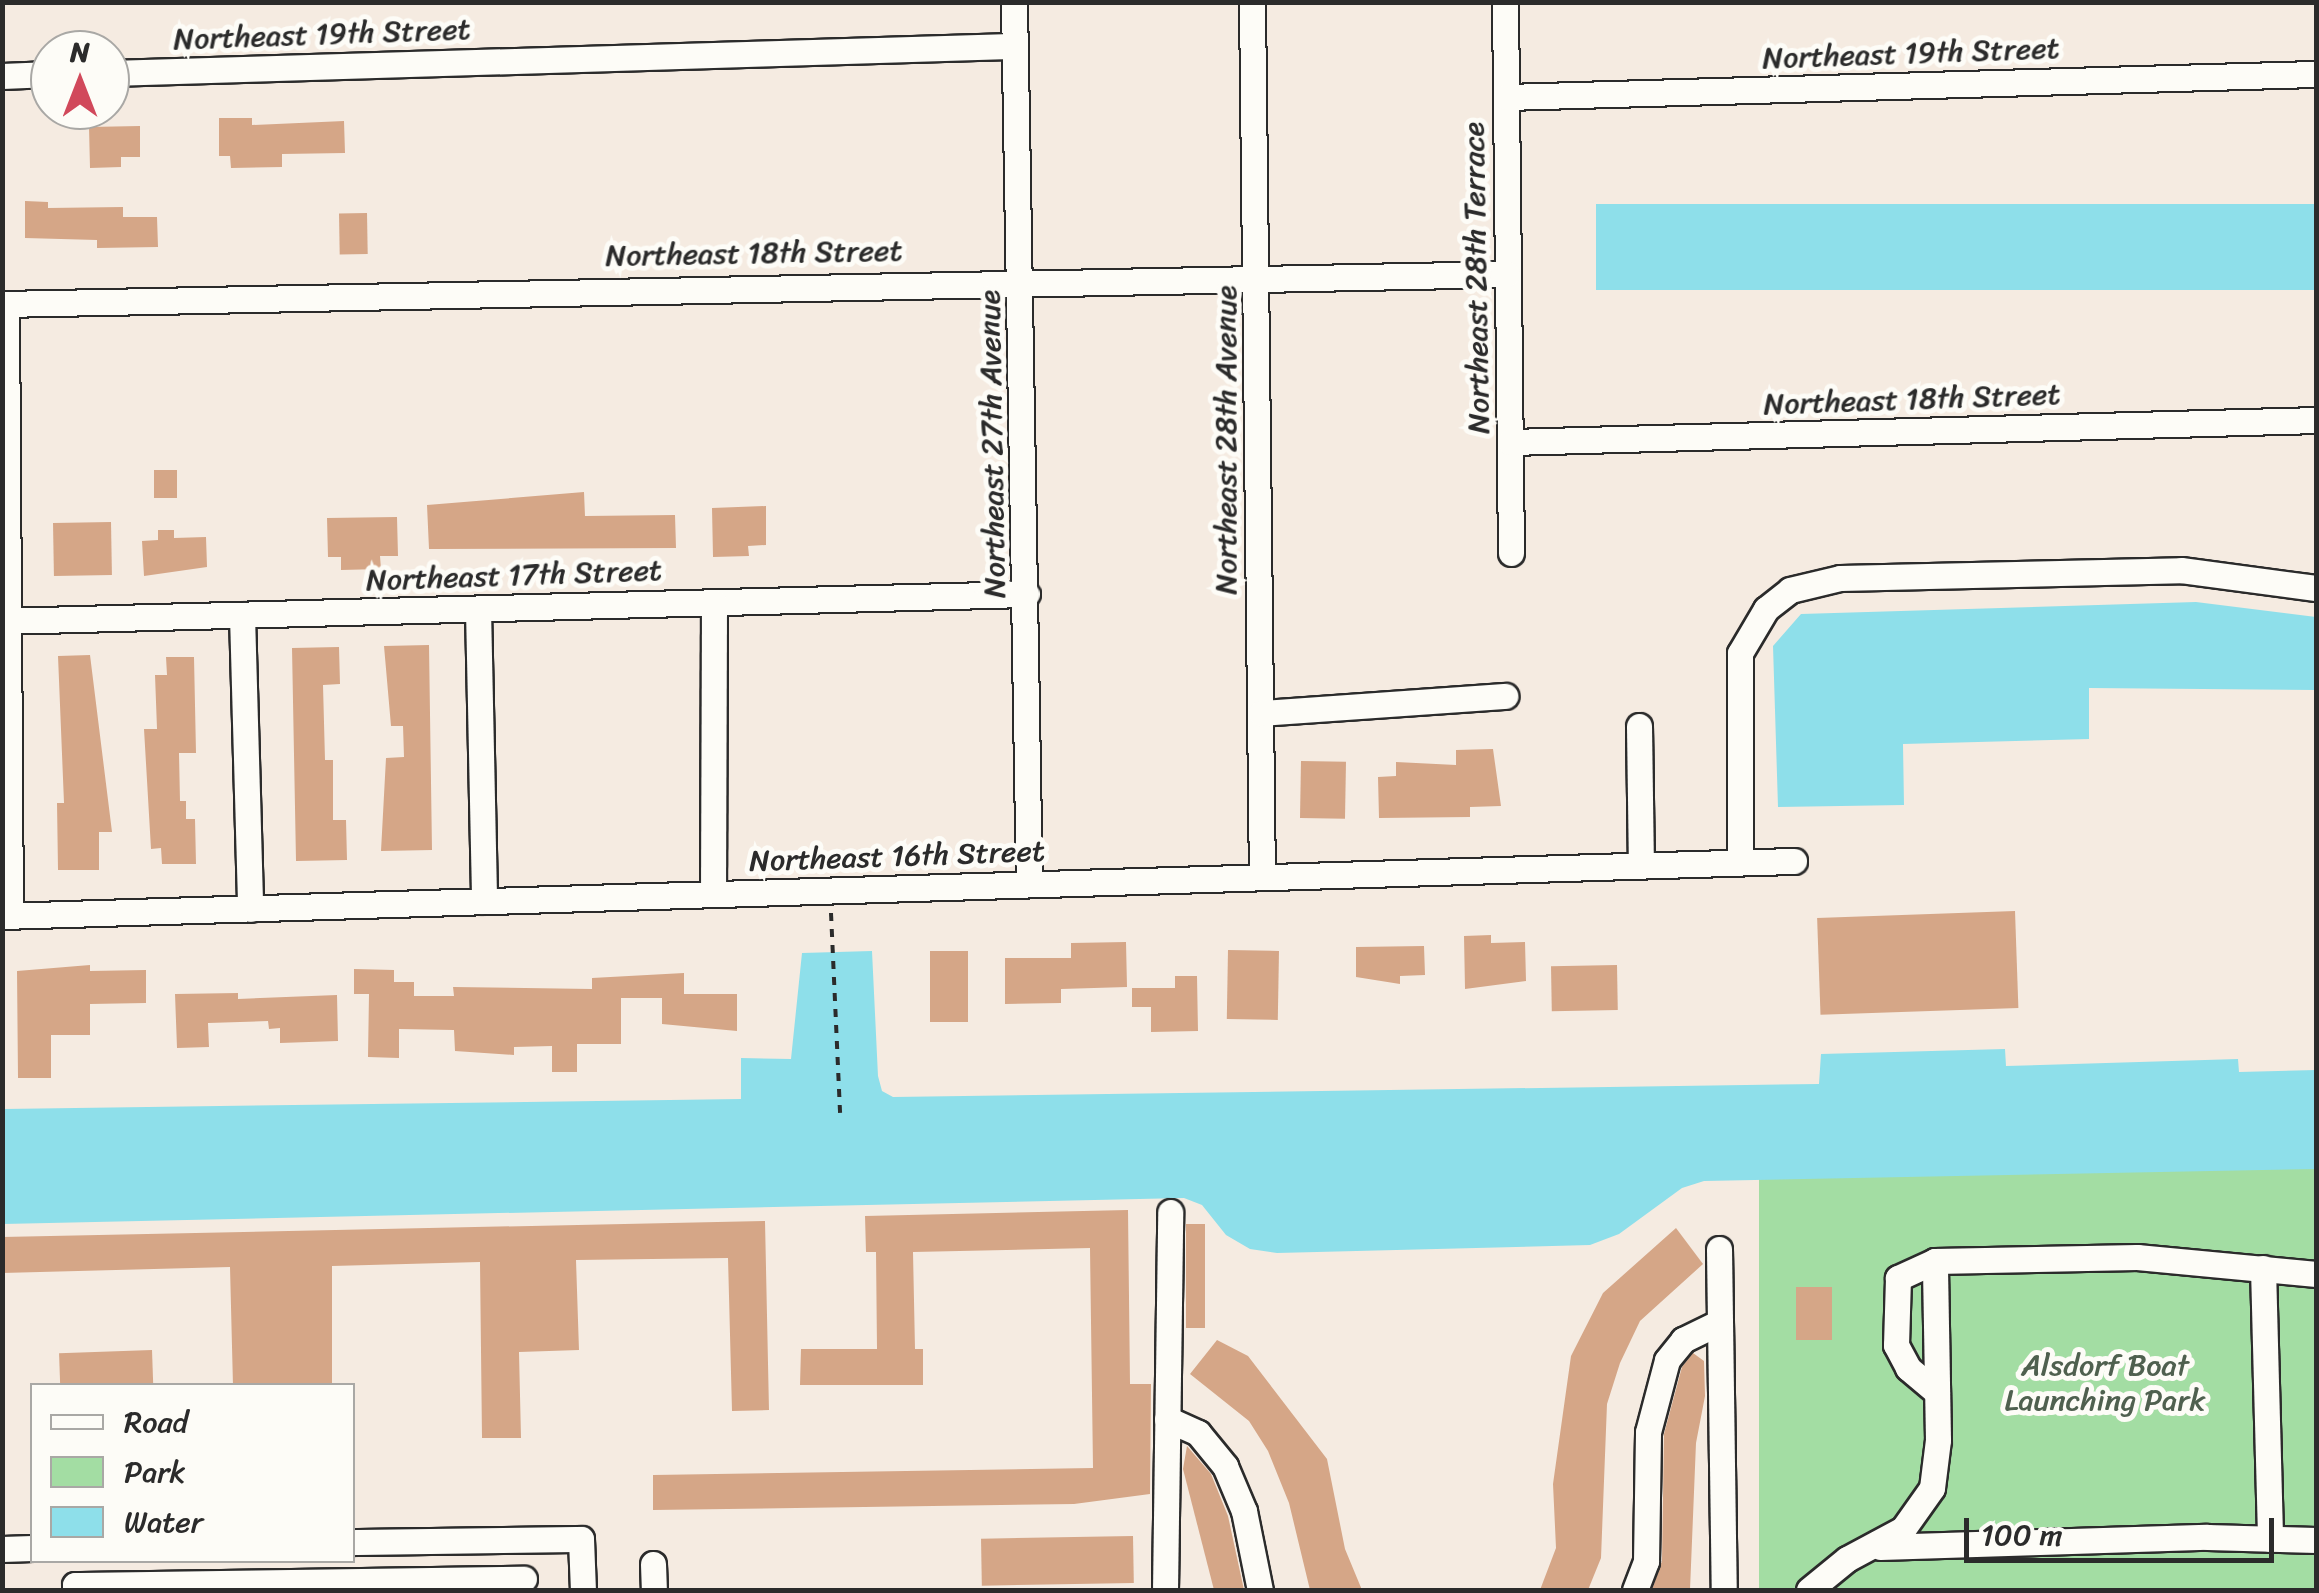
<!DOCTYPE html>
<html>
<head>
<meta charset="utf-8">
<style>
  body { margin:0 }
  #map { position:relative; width:2319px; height:1593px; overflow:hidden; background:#f5ebe1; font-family:Sriracha,sans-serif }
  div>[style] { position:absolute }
  .green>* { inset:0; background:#a3dda3; transform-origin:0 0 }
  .water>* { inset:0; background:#8edfea; transform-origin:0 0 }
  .building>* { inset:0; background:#d5a687; transform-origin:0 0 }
  .path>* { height:4px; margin-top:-2px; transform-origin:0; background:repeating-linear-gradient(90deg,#2b2b2b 0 8px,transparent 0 16px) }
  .roads { filter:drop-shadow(2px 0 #2b2b2b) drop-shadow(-2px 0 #2b2b2b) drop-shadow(0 2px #2b2b2b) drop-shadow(0 -2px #2b2b2b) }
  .minor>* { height:25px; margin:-12.5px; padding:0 12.5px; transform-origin:12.5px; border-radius:12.5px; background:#fdfcf7 }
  span { translate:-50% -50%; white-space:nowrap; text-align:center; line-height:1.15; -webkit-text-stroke:10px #fdfcf7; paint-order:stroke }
  .street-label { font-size:30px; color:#2b2b2b }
  .park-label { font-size:30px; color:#4f604f }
  .frame { position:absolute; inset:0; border:5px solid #2b2b2b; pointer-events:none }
  .legend { position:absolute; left:30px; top:1383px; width:325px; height:180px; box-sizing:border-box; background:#fdfcf7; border:2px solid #a9a8a5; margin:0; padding:12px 18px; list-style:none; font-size:30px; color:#2b2b2b }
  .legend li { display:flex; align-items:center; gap:20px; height:50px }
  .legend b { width:50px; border:2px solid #a9a8a5 }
  .north { position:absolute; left:30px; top:30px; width:100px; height:100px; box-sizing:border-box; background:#fdfcf7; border:2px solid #a9a8a5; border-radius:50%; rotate:0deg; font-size:28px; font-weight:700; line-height:40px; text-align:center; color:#2b2b2b }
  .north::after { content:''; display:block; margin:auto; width:35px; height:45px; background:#d1495b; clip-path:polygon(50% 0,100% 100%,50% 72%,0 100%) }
  .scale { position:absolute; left:1964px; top:1518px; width:310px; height:45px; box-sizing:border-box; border:5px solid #2b2b2b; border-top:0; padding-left:12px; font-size:30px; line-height:35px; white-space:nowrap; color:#2b2b2b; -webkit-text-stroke:8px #fdfcf7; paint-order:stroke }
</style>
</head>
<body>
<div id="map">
  <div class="green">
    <div style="left:2316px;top:1169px;width:421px;height:557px;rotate:90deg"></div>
  </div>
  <div class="water">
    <div style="left:2316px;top:204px;width:86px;height:720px;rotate:90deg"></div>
    <div style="clip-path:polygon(2196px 602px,2316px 617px,2316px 690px,2089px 688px,2089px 739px,1903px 744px,1904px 805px,1778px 807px,1773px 646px,1801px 614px)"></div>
    <div style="clip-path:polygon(872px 951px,878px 1076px,882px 1091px,893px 1097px,1819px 1084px,1821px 1054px,2005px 1049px,2006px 1066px,2238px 1059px,2239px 1072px,2316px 1070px,2316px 1169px,1704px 1181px,1682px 1188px,1619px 1234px,1590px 1245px,1277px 1253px,1250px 1249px,1226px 1235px,1202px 1205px,1184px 1198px,3px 1224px,3px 1109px,741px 1099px,741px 1058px,791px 1059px,802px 953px)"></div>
  </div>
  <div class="building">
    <div style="clip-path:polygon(219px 118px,252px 118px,252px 125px,344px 121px,345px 153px,282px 154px,282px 167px,231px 168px,230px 156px,219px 156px)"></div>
    <div style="clip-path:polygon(140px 126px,140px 157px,121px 157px,121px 167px,90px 168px,89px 127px)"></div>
    <div style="clip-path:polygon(25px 201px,48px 202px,48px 208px,123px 207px,123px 217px,157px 217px,158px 247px,97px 248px,97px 240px,25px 238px)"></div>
    <div style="left:367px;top:213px;width:41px;height:28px;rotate:89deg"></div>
    <div style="left:177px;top:470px;width:28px;height:23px;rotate:90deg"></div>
    <div style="clip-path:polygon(584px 492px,585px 516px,675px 515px,676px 548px,429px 549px,427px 505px)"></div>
    <div style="clip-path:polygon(766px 506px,766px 545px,748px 546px,749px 556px,713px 557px,712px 508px)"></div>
    <div style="clip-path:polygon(397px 517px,398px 556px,380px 556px,381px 569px,341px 570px,341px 557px,328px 557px,327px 518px)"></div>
    <div style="left:111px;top:522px;width:53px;height:58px;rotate:89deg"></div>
    <div style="clip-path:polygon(158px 530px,174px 530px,174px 538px,206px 537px,207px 567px,144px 576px,142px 541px,158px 540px)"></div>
    <div style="clip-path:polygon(429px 645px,432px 850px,381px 851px,386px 758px,404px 757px,403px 726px,391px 726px,384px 646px)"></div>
    <div style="clip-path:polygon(339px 647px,340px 684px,323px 685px,325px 760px,333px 760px,333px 820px,346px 820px,347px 860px,296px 861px,292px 648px)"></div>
    <div style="clip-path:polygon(90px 655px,112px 832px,99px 832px,99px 870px,58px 870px,57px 803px,64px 803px,58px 656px)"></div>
    <div style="clip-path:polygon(166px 657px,194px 657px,196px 753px,179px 753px,180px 801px,186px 801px,186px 819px,195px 819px,196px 864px,162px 864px,161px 848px,151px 849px,144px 729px,157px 729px,155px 675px,167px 675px)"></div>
    <div style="clip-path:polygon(1493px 749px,1501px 806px,1470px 807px,1470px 817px,1379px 818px,1378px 777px,1396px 776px,1396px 762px,1456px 765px,1456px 750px)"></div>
    <div style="left:1301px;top:761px;width:45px;height:57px;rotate:1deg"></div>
    <div style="left:2015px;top:911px;width:97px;height:198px;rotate:88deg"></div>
    <div style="clip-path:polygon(1491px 935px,1491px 943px,1525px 942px,1526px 981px,1465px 989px,1464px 936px)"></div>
    <div style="clip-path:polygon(1126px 942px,1127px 987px,1061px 989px,1061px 1003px,1005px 1004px,1005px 958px,1071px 958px,1071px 943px)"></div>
    <div style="clip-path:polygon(1424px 946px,1425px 975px,1400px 976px,1400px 984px,1356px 977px,1356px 947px)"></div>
    <div style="left:1228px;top:950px;width:51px;height:69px;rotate:1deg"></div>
    <div style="left:930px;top:951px;width:38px;height:71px"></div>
    <div style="clip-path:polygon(90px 965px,90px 971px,146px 970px,146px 1003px,90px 1004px,90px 1035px,51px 1035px,51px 1078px,18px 1078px,17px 971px)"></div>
    <div style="left:1617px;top:965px;width:45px;height:66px;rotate:89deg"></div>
    <div style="clip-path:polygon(354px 969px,394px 970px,394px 982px,414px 982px,414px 996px,454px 996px,453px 987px,592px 989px,592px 978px,684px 973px,684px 994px,737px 994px,737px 1031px,662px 1024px,662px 998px,621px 998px,621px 1044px,577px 1044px,577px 1072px,552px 1072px,552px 1046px,514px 1047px,514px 1055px,455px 1051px,454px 1030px,399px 1029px,399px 1058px,368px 1057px,369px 994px,354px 994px)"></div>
    <div style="clip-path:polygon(1175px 976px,1197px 976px,1198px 1031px,1151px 1032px,1151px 1007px,1132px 1007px,1132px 988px,1175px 988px)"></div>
    <div style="clip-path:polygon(238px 993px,238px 999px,337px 995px,338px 1041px,280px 1043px,280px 1028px,269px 1029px,268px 1021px,208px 1023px,209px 1047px,177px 1048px,175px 994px)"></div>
    <div style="clip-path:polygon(1128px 1210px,1130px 1384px,1151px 1384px,1150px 1494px,1074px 1504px,653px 1510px,653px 1475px,1093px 1468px,1090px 1248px,913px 1252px,915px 1349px,923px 1349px,923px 1385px,800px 1385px,801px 1349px,877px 1349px,876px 1252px,866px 1252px,865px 1216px)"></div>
    <div style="clip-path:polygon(765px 1221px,769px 1410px,732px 1411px,728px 1258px,576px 1260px,579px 1350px,519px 1352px,521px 1438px,482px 1438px,480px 1262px,332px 1266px,332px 1386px,233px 1386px,230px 1267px,2px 1273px,2px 1237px)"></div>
    <div style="left:1186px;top:1224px;width:19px;height:104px"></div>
    <div style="clip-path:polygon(1676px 1228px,1703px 1264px,1640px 1321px,1620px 1363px,1607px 1404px,1601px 1558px,1588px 1590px,1540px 1590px,1556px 1548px,1553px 1484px,1571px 1356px,1603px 1293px)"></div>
    <div style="left:1796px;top:1287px;width:36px;height:53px"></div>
    <div style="clip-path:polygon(1217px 1340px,1248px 1356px,1327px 1459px,1345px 1549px,1362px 1590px,1310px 1590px,1289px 1503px,1268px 1451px,1249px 1421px,1190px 1374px)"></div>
    <div style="left:152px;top:1350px;width:36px;height:93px;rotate:88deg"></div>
    <div style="clip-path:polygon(1693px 1353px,1704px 1361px,1705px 1396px,1696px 1443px,1690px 1590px,1652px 1590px,1662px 1561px,1664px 1434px,1682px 1367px)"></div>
    <div style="clip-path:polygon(1187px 1446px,1211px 1474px,1228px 1516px,1244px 1590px,1214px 1590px,1183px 1469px)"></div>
    <div style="left:1133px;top:1536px;width:47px;height:152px;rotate:89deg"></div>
  </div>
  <div class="path">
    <div style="left:831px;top:913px;width:200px;rotate:87.4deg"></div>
  </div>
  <div class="roads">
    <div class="minor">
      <div style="left:1014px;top:2px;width:882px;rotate:89.03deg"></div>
      <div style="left:1252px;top:2px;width:875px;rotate:89.35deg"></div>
      <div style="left:1505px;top:2px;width:551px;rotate:89.38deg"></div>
      <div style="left:110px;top:73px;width:905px;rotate:-1.71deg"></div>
      <div style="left:2px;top:76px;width:48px;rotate:-2.4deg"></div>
      <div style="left:1506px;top:97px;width:810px;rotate:-1.63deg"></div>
      <div style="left:2px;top:304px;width:1505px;rotate:-1.14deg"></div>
      <div style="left:6px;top:304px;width:612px;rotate:89.63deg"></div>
      <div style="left:1510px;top:442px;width:806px;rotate:-1.56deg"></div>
      <div style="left:478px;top:609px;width:292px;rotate:88.8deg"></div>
      <div style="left:242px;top:615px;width:294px;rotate:88.4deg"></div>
      <div style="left:2px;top:621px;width:1025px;rotate:-1.51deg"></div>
      <div style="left:1261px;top:713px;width:245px;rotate:-4deg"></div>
      <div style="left:1639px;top:726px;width:139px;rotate:89.2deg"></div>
      <div style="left:1740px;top:862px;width:209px;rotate:-90deg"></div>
      <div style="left:1740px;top:653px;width:51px;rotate:-59.4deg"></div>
      <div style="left:1766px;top:609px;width:31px;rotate:-38deg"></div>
      <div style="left:1790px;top:590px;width:51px;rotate:-13.5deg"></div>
      <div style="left:1840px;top:578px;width:341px;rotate:-1.3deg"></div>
      <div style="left:2181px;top:570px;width:136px;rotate:7.6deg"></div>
      <div style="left:713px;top:894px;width:292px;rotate:-89.8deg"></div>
      <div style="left:2px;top:916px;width:1793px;rotate:-1.76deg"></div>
      <div style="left:1719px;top:1249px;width:341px;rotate:89.2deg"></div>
      <div style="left:1935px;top:1261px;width:41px;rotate:155.3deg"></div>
      <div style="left:1898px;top:1278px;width:67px;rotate:91.7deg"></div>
      <div style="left:1896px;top:1345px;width:26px;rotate:62deg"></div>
      <div style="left:1908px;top:1368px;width:38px;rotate:40deg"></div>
      <div style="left:2263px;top:1268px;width:271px;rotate:88.5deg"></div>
      <div style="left:1167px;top:1419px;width:34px;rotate:24deg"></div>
      <div style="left:1198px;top:1433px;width:43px;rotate:50.7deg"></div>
      <div style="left:1225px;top:1466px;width:49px;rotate:67.1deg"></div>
      <div style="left:1244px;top:1511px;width:81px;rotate:78.6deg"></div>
      <div style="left:352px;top:1542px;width:229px;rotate:-0.8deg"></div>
      <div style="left:581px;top:1539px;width:51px;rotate:87.8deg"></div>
      <div style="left:1880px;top:1547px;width:327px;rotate:-1.8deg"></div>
      <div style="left:2207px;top:1537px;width:109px;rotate:1.6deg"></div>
      <div style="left:2px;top:1549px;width:30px;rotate:-2deg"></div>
      <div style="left:653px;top:1564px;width:26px;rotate:88deg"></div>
      <div style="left:75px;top:1590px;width:5px;rotate:-90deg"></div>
      <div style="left:75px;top:1585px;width:449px;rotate:-0.8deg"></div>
      <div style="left:1165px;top:1590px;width:378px;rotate:-89.2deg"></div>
      <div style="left:1635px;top:1590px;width:31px;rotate:-69deg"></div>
      <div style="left:1646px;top:1561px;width:129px;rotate:-89.1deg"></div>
      <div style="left:1648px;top:1432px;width:74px;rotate:-75.2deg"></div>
      <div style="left:1667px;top:1360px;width:26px;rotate:-51deg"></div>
      <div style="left:1683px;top:1340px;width:41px;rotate:-25.9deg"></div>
      <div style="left:1809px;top:1590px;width:49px;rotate:-39.2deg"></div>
      <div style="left:1847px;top:1559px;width:64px;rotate:-28.2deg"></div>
      <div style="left:1903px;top:1529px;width:50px;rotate:-54.7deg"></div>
      <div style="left:1932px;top:1488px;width:48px;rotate:-82.9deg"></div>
      <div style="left:1938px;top:1440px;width:179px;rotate:-91deg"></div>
      <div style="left:1935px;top:1261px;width:202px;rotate:-1.1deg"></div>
      <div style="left:2137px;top:1257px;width:180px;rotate:5.4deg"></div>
    </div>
  </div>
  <div class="street-label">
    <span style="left:322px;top:34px;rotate:-2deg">Northeast 19th Street</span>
    <span style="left:1911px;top:53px;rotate:-2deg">Northeast 19th Street</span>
    <span style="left:754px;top:253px;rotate:-1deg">Northeast 18th Street</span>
    <span style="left:1476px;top:278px;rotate:-91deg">Northeast 28th Terrace</span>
    <span style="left:1912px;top:399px;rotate:-2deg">Northeast 18th Street</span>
    <span style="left:1226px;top:440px;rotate:-90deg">Northeast 28th Avenue</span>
    <span style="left:992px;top:444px;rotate:-91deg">Northeast 27th Avenue</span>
    <span style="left:514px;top:575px;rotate:-2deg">Northeast 17th Street</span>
    <span style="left:897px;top:856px;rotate:-2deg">Northeast 16th Street</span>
  </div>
  <div class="park-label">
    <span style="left:2105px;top:1382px">Alsdorf Boat<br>Launching Park</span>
  </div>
  <div class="frame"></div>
  <ul class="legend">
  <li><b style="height:12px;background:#fdfcf7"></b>Road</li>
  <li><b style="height:28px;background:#a3dda3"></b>Park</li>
  <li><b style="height:28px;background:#8edfea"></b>Water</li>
  </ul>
  <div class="north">N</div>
  <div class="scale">100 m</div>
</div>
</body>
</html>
